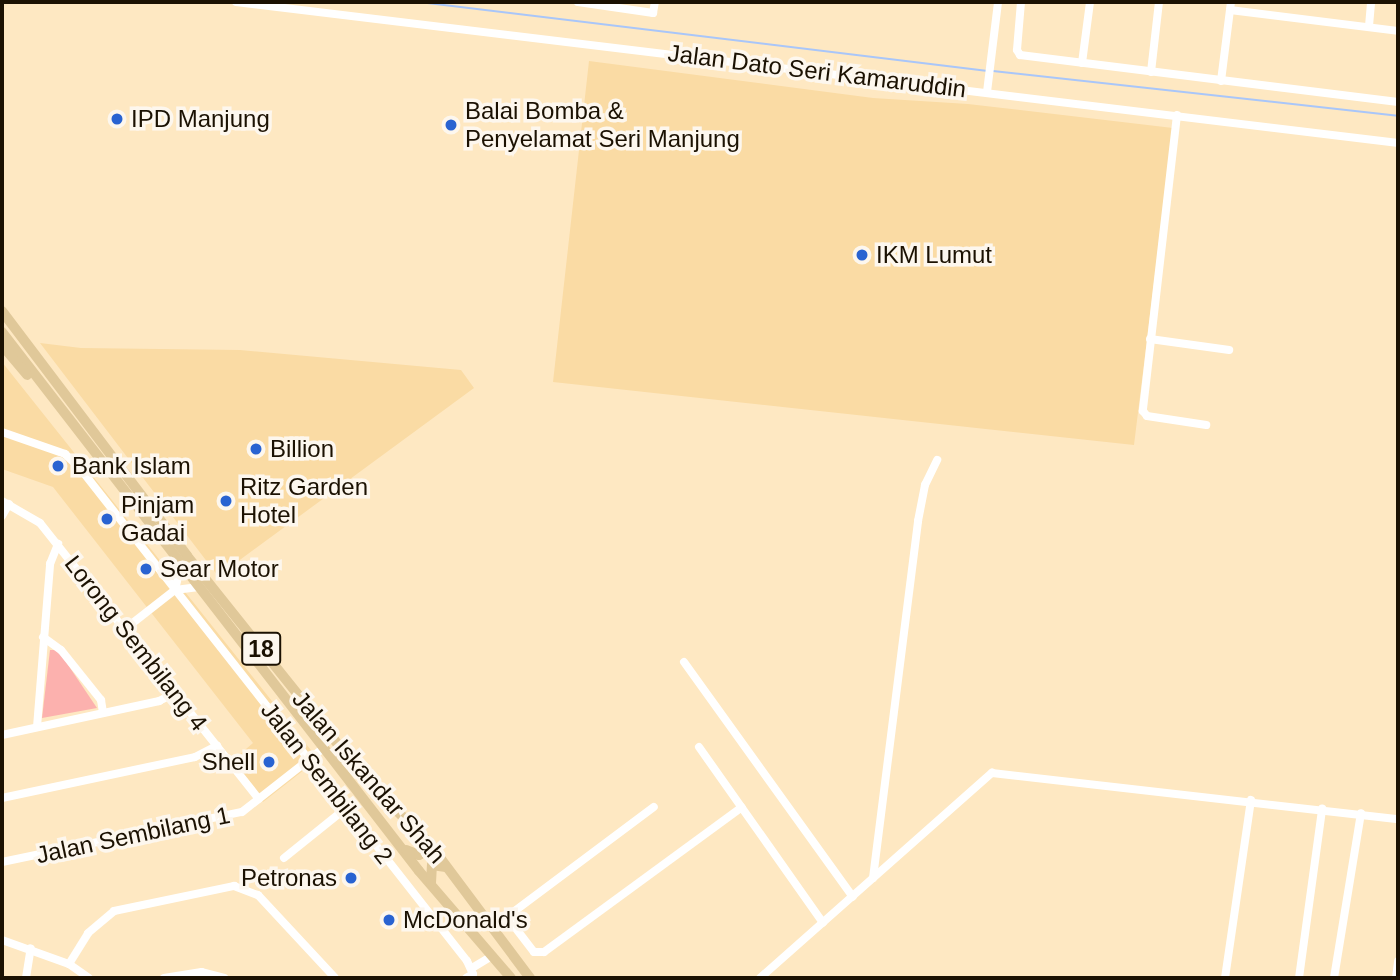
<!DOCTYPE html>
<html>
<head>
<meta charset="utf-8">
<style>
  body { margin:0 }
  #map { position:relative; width:1400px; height:980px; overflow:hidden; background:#fee8c2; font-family:Arial,sans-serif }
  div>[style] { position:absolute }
  .built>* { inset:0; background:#fadba4 }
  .green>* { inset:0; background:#fcb1ae }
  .stream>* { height:2px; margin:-1px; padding:0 1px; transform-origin:1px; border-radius:1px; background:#a9c6f9 }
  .minor>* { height:8px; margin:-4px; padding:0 4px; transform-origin:4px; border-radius:4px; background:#fff }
  .major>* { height:10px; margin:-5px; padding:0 5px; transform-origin:5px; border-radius:5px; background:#e0c899 }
  .dots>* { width:19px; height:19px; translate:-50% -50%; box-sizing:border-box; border:4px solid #fdf7ee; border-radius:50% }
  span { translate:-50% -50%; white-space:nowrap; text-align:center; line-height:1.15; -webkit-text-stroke:7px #fdf7ee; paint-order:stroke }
  .shield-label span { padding:2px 5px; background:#fdf7ee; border:2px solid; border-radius:5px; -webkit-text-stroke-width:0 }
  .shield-label { font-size:23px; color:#1b1102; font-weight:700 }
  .street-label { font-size:24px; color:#1b1102 }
  .poi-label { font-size:24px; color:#1b1102 }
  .left { translate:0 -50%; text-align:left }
  .right { translate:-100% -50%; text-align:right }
  .frame { position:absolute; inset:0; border:4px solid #1b1102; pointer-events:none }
</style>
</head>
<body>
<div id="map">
  <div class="built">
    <div style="clip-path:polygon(589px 61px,873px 98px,968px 104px,1173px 128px,1134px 445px,553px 382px)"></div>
    <div style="clip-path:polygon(40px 343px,81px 348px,240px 350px,461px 370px,474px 388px,218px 576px)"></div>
    <div style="clip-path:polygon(2px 362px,318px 759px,263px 802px,232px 761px,253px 743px,53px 487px,2px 469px)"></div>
  </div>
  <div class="green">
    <div style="clip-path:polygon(50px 650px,58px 650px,97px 708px,42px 718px)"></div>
  </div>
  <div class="stream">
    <div style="left:419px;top:2px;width:573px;rotate:6.91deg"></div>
    <div style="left:993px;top:71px;width:407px;rotate:6.3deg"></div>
  </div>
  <div class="minor">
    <div style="left:236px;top:2px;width:1171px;rotate:6.92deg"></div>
    <div style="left:578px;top:2px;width:76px;rotate:8.3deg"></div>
    <div style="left:653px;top:13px;width:11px;rotate:-80deg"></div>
    <div style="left:1021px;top:2px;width:48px;rotate:94.8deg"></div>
    <div style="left:1017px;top:50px;width:6px;rotate:59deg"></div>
    <div style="left:1020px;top:55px;width:381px;rotate:7.1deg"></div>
    <div style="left:1230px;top:10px;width:169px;rotate:7.1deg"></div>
    <div style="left:1369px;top:26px;width:24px;rotate:-85deg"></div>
    <div style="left:1082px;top:63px;width:62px;rotate:-82.5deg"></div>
    <div style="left:1151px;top:72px;width:70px;rotate:-83.5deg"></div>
    <div style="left:1221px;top:81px;width:80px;rotate:-82.8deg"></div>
    <div style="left:987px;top:92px;width:91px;rotate:-83deg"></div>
    <div style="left:1177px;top:115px;width:298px;rotate:96.6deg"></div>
    <div style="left:1143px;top:411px;width:6px;rotate:51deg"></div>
    <div style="left:1147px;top:416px;width:60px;rotate:8.7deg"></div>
    <div style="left:1150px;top:339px;width:80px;rotate:7.9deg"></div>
    <div style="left:2px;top:432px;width:67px;rotate:19.2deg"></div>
    <div style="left:65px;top:454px;width:19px;rotate:43deg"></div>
    <div style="left:79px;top:467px;width:628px;rotate:51.85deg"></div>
    <div style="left:467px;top:961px;width:14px;rotate:65deg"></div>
    <div style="left:473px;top:974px;width:8px;rotate:150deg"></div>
    <div style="left:2px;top:501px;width:44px;rotate:30.1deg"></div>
    <div style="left:40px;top:523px;width:352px;rotate:51.6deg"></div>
    <div style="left:2px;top:516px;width:14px;rotate:-60deg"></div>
    <div style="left:175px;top:590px;width:26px;rotate:-77deg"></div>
    <div style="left:125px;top:629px;width:63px;rotate:-38deg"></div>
    <div style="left:175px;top:590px;width:24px;rotate:-7deg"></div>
    <div style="left:43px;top:637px;width:22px;rotate:36deg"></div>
    <div style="left:61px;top:650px;width:64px;rotate:51.3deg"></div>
    <div style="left:101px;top:700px;width:13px;rotate:81deg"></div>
    <div style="left:684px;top:662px;width:289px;rotate:54.3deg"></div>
    <div style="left:37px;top:727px;width:164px;rotate:-85.4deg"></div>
    <div style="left:50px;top:564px;width:22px;rotate:-68deg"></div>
    <div style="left:2px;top:735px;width:161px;rotate:-12.2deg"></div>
    <div style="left:159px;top:701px;width:18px;rotate:-27deg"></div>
    <div style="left:699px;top:747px;width:215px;rotate:54.8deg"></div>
    <div style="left:2px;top:798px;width:197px;rotate:-12deg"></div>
    <div style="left:195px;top:757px;width:25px;rotate:-27deg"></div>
    <div style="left:284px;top:858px;width:80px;rotate:-38.9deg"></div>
    <div style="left:2px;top:862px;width:245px;rotate:-11.8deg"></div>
    <div style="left:242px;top:812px;width:105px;rotate:-38.1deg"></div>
    <div style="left:873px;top:878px;width:360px;rotate:-82.8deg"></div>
    <div style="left:918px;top:521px;width:37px;rotate:-79deg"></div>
    <div style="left:925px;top:485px;width:28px;rotate:-64deg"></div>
    <div style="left:507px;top:917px;width:44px;rotate:52.4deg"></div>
    <div style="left:534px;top:952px;width:10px"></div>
    <div style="left:544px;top:952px;width:245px;rotate:-36.2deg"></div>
    <div style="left:492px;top:928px;width:202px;rotate:-36.8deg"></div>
    <div style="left:2px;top:940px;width:71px;rotate:19.7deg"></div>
    <div style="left:69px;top:964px;width:24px;rotate:35deg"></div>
    <div style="left:69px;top:964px;width:36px;rotate:-58deg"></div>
    <div style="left:88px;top:933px;width:34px;rotate:-40deg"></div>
    <div style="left:114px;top:911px;width:123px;rotate:-11.8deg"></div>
    <div style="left:234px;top:886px;width:26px;rotate:21deg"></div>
    <div style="left:258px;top:895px;width:113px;rotate:47.1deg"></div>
    <div style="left:472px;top:968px;width:23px;rotate:-31deg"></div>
    <div style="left:26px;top:978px;width:30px;rotate:-81deg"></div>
    <div style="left:164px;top:978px;width:38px;rotate:-9deg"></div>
    <div style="left:202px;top:972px;width:23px;rotate:15deg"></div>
    <div style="left:760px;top:978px;width:310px;rotate:-41.5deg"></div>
    <div style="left:992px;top:773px;width:409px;rotate:6.5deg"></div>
    <div style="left:1225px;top:978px;width:180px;rotate:-81.7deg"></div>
    <div style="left:1299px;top:978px;width:171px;rotate:-82.2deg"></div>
    <div style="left:1334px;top:978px;width:167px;rotate:-80.7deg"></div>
    <div style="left:1396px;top:978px;width:17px;rotate:-83deg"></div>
  </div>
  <div class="major">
    <div style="left:2px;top:311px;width:307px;rotate:52.9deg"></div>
    <div style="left:187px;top:556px;width:290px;rotate:51.3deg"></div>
    <div style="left:368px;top:782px;width:86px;rotate:45deg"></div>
    <div style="left:429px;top:843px;width:169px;rotate:53.2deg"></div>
    <div style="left:2px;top:332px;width:681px;rotate:52.27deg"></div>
    <div style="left:419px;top:871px;width:141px;rotate:49.3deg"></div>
    <div style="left:2px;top:345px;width:39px;rotate:50deg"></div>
    <div style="left:406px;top:850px;width:14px;rotate:21deg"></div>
    <div style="left:419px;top:855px;width:5px;rotate:-37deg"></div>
    <div style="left:423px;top:852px;width:17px;rotate:-97deg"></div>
    <div style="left:431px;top:883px;width:18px;rotate:-87deg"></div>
    <div style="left:432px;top:865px;width:14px;rotate:8deg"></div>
  </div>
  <div class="dots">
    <div style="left:117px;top:119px;background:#2963d1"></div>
    <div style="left:451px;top:125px;background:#2963d1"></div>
    <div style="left:862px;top:255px;background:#2963d1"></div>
    <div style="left:256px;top:449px;background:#2963d1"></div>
    <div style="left:58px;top:466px;background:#2963d1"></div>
    <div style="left:226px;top:501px;background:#2963d1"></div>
    <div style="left:107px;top:519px;background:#2963d1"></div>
    <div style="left:146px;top:569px;background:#2963d1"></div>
    <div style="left:269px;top:762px;background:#2963d1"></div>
    <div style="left:351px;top:878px;background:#2963d1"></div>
    <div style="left:389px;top:920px;background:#2963d1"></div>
  </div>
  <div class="shield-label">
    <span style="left:261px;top:649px">18</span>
  </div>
  <div class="street-label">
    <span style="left:817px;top:71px;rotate:7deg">Jalan Dato Seri Kamaruddin</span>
    <span style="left:136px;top:643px;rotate:52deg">Lorong Sembilang 4</span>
    <span style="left:369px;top:777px;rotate:49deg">Jalan Iskandar Shah</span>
    <span style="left:327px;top:783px;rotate:52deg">Jalan Sembilang 2</span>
    <span style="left:133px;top:835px;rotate:-12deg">Jalan Sembilang 1</span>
  </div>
  <div class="poi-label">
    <span class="left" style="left:465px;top:125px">Balai Bomba &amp;<br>Penyelamat Seri Manjung</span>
    <span class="left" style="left:131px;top:119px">IPD Manjung</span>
    <span class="left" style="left:876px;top:255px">IKM Lumut</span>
    <span class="left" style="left:270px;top:449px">Billion</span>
    <span class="left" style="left:72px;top:466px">Bank Islam</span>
    <span class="left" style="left:240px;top:501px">Ritz Garden<br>Hotel</span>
    <span class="left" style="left:121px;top:519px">Pinjam<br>Gadai</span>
    <span class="left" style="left:160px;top:569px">Sear Motor</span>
    <span class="right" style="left:255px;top:762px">Shell</span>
    <span class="right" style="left:337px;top:878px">Petronas</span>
    <span class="left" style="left:403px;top:920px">McDonald's</span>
  </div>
  <div class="frame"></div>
</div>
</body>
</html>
